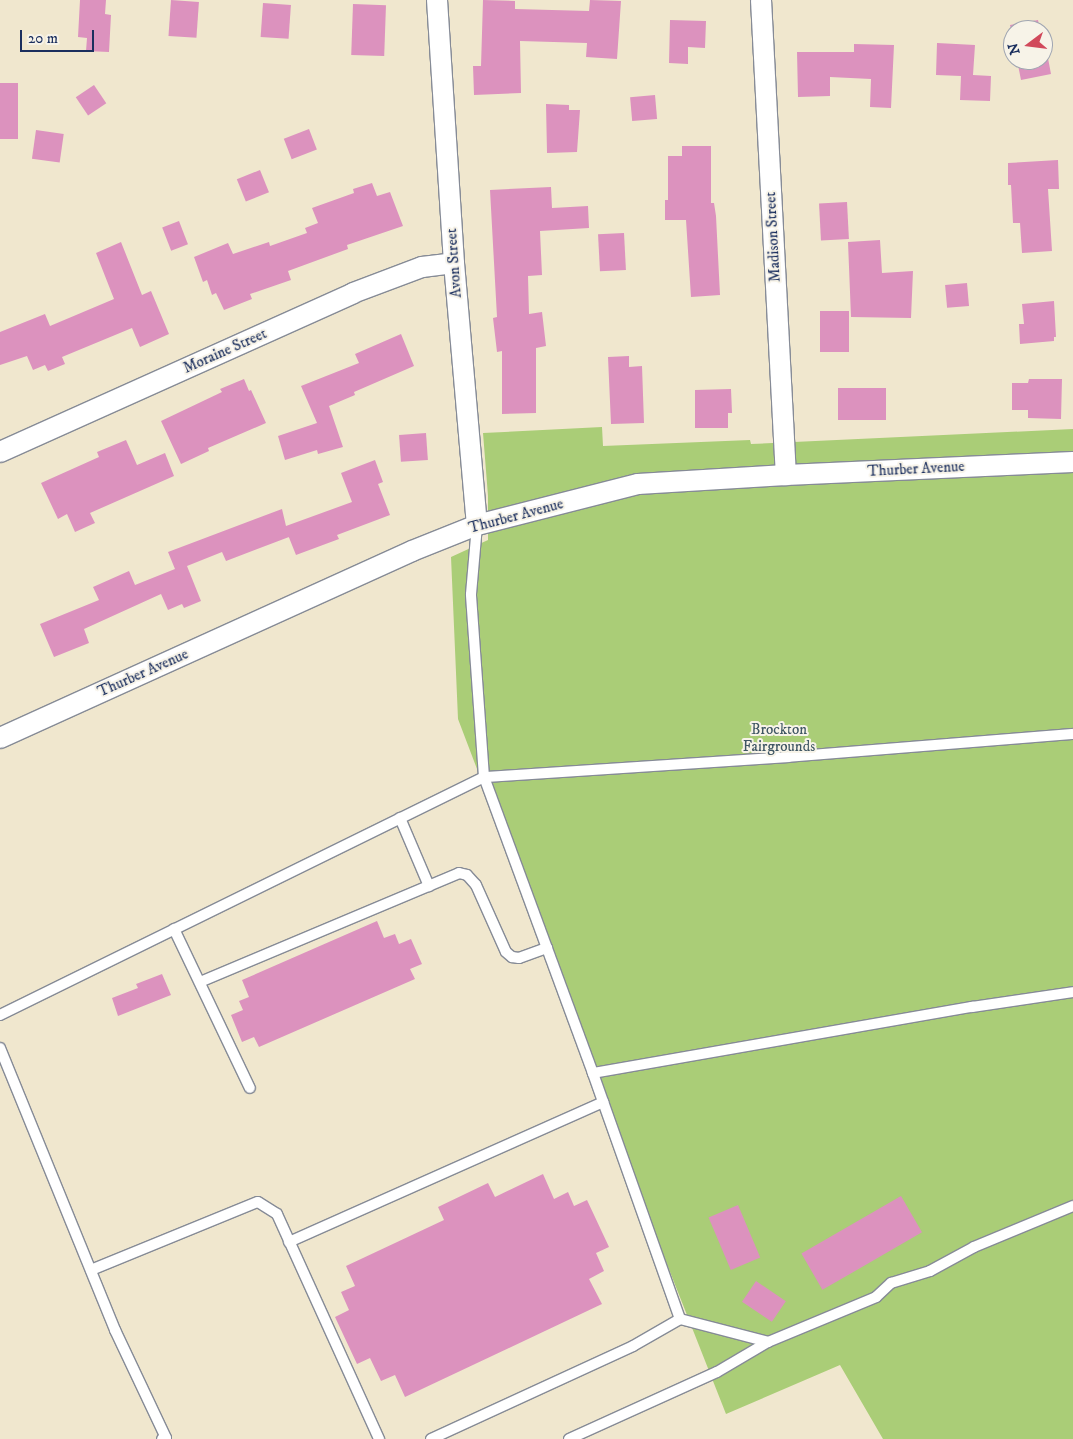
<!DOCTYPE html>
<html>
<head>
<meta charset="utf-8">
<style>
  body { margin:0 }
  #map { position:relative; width:1073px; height:1439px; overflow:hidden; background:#f0e7ce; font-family:"IM FELL DW Pica",serif }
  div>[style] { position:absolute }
  .green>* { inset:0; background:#aacd77 }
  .building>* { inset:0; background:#dc92be; transform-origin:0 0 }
  .roads { filter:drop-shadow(1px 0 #868b96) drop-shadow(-1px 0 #868b96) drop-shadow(0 1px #868b96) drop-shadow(0 -1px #868b96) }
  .service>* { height:10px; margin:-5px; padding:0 5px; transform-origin:5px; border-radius:5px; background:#fff }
  .minor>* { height:20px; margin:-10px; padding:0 10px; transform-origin:10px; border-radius:10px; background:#fff }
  span { translate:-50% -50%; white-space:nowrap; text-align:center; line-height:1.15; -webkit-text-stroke:4px #f7f3e8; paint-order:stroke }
  .street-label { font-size:15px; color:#1b2f5e }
  .park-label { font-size:15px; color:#3f5664 }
  .north { position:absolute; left:1003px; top:20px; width:50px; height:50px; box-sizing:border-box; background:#f7f3e8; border:1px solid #9fa5b1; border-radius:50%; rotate:255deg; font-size:14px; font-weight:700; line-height:20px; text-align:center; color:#1b2f5e }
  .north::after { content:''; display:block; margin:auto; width:18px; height:22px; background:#d1495b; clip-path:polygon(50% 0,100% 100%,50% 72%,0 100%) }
  .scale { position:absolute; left:20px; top:30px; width:74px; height:22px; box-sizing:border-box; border:2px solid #1b2f5e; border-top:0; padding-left:6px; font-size:15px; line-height:18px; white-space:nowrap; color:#1b2f5e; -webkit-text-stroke:4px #f7f3e8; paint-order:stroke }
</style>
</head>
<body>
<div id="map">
  <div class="green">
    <div style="clip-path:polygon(602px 427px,603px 446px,750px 440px,751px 444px,1073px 429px,1073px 1439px,883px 1439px,840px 1365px,726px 1414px,620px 1145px,458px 719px,451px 557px,488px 540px,488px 496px,483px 433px)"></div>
  </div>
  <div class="building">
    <div style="clip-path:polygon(80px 0,106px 0,105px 14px,111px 15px,109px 52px,86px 51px,87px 38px,78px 37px)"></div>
    <div style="left:171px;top:0;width:28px;height:36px;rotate:4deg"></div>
    <div style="clip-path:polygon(483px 0,515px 1px,515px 9px,589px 11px,590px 0,621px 1px,617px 59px,586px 57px,587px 43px,520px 41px,521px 93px,474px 95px,473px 66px,481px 66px)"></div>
    <div style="left:263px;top:3px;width:28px;height:34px;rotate:4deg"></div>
    <div style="left:353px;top:4px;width:33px;height:51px;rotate:2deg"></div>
    <div style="clip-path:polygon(670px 20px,706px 21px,705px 48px,688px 47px,688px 64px,669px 63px)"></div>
    <div style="clip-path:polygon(1038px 20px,1040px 30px,1013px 30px,1013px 38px,1010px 25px)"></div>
    <div style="clip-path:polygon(1047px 33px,1051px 52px,1047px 53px,1051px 74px,1021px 80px,1017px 60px,1043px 60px,1043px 34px)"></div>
    <div style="clip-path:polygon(937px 43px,975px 45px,973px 75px,991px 76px,990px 101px,960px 100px,961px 76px,936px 75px)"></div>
    <div style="clip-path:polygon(854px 44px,894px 45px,891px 108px,870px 107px,871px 79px,830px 77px,830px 96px,798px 97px,797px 52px,854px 52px)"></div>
    <div style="left:0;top:83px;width:18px;height:56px"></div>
    <div style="left:94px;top:85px;width:22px;height:22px;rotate:56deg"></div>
    <div style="left:655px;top:95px;width:24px;height:25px;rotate:85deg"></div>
    <div style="clip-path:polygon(546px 104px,569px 105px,569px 110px,580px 110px,577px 152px,547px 153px)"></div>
    <div style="left:309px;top:129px;width:22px;height:27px;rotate:69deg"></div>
    <div style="left:36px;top:130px;width:28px;height:29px;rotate:8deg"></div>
    <div style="clip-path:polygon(682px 146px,711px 146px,711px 203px,714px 203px,716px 216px,720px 295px,691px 297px,686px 220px,665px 220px,665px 200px,668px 200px,668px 156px,682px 156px)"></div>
    <div style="clip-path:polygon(1058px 160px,1059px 189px,1048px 189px,1052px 251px,1022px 253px,1020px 223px,1013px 223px,1011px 185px,1008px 185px,1008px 163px)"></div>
    <div style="left:260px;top:170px;width:24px;height:25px;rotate:68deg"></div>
    <div style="clip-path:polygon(372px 183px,377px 196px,390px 192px,403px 226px,347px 245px,348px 249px,288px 271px,291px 280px,250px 294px,252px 299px,224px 310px,216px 293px,212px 295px,207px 280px,203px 282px,194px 257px,228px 243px,233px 254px,269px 242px,270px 246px,307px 233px,305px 228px,318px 223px,312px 208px,354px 193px,353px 189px)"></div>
    <div style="clip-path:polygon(551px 187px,552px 208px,588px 206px,589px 228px,540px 231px,542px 275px,528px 276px,529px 314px,542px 312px,546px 346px,536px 348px,536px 413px,502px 414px,502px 351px,497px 352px,493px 318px,497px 317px,490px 190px)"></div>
    <div style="left:847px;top:202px;width:37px;height:28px;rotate:87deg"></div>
    <div style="left:179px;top:221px;width:25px;height:18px;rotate:69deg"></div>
    <div style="left:624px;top:233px;width:37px;height:26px;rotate:87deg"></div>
    <div style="clip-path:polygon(880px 240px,882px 273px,913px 271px,911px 318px,851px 317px,848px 242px)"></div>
    <div style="clip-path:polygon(121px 242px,142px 295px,151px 291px,169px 334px,140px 347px,132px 328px,62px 357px,65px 364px,48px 371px,45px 365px,33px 370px,27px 356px,0 365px,0 332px,45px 314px,50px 326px,114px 299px,96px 253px)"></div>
    <div style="left:967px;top:283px;width:23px;height:22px;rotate:85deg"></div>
    <div style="clip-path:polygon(1054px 301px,1056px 337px,1054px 337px,1054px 341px,1020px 344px,1019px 324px,1024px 324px,1022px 304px)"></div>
    <div style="left:820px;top:311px;width:29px;height:41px"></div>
    <div style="clip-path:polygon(401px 334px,414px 366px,354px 392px,355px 395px,329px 406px,343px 447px,318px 454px,317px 450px,285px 460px,278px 436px,317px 423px,301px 386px,359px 363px,355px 354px)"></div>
    <div style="clip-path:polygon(629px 356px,629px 367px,642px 366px,644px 423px,611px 424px,608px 357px)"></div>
    <div style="clip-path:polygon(244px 379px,249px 391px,251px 390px,266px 423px,208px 448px,209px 451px,181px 464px,161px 421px,222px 392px,220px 389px)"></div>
    <div style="clip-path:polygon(1029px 379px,1062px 379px,1061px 419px,1028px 418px,1028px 410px,1012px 410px,1012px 383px,1028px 383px)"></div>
    <div style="left:886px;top:388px;width:32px;height:48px;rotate:90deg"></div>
    <div style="clip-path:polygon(731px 389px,732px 413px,728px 413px,728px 428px,695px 428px,695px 390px)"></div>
    <div style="left:426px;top:433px;width:27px;height:27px;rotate:86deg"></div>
    <div style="clip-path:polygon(126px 440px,137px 465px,165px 453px,174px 476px,90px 513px,95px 523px,75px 532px,67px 514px,58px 519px,41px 483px,99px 457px,97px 452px)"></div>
    <div style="clip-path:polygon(375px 460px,383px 482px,378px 484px,390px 515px,337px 535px,339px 539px,296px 555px,288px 535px,289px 537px,226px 561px,222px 552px,187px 566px,201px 601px,184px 608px,182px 604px,168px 610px,161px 594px,84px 629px,89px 643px,54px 657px,40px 624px,99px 600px,93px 587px,129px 571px,135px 585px,175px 569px,168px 552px,282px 509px,286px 526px,352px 502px,341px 473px)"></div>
    <div style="clip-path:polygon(377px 921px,384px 938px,395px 934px,399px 944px,411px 939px,422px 964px,410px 969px,415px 979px,259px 1047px,254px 1037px,242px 1042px,231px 1015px,243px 1010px,239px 1001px,249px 997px,242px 980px)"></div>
    <div style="clip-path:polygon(162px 974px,171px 995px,118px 1016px,112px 998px,138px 988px,136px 984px)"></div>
    <div style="clip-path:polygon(543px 1174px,554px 1199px,568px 1192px,574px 1206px,587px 1200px,609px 1247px,596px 1253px,604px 1271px,589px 1279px,602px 1304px,405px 1397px,395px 1375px,381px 1381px,370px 1358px,357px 1364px,335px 1317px,349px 1310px,341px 1292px,355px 1286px,346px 1266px,444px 1220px,438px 1207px,488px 1183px,495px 1197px)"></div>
    <div style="left:901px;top:1196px;width:42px;height:115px;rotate:60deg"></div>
    <div style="left:738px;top:1205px;width:57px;height:32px;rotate:67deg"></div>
    <div style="left:756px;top:1281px;width:36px;height:25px;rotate:34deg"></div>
  </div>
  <div class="roads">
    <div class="service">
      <div style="left:1073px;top:734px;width:286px;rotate:175.4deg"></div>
      <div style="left:788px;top:757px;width:305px;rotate:176.2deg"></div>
      <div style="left:484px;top:777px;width:315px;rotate:69.8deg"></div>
      <div style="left:593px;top:1073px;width:385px;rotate:-9.9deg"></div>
      <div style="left:972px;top:1007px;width:102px;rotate:-8.4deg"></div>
      <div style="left:400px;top:818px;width:74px;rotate:66.9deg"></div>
      <div style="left:174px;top:929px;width:176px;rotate:64.5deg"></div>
      <div style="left:200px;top:982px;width:281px;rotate:-22.8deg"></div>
      <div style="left:459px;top:873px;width:8px;rotate:14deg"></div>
      <div style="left:467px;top:875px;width:13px;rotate:48deg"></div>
      <div style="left:476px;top:885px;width:73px;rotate:65.9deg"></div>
      <div style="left:506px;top:952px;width:8px;rotate:40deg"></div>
      <div style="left:512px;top:957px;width:7px;rotate:8deg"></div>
      <div style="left:519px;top:958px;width:30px;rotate:-20deg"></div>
      <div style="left:0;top:1015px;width:539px;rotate:-26.18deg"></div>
      <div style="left:484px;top:777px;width:183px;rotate:-94.1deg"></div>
      <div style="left:471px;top:594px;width:69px;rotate:-85deg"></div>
      <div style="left:0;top:1048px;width:305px;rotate:67.8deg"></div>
      <div style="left:115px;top:1330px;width:119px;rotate:64.7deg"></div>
      <div style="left:166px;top:1438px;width:4px;rotate:166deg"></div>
      <div style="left:289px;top:1242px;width:344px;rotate:-24deg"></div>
      <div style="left:91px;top:1270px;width:180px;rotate:-22.2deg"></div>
      <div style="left:258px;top:1202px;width:22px;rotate:32deg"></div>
      <div style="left:277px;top:1214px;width:247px;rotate:65.6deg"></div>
      <div style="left:680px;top:1319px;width:91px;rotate:14.6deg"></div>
      <div style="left:768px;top:1342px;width:117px;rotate:-22.6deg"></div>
      <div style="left:876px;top:1297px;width:21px;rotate:-43deg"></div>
      <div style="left:891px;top:1283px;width:41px;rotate:-17.1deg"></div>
      <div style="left:930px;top:1271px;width:50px;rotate:-28.6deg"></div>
      <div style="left:974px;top:1247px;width:107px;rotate:-22.5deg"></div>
      <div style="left:431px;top:1439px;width:222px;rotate:-24.7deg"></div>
      <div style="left:633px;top:1346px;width:54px;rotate:-29.9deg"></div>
      <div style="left:680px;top:1319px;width:261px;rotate:-109.5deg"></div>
      <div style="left:569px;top:1439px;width:162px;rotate:-24.4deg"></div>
      <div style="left:717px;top:1372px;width:59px;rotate:-30.5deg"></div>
    </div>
    <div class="minor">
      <div style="left:437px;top:0;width:264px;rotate:86.3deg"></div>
      <div style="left:454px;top:263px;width:263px;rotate:85deg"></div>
      <div style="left:761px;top:0;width:476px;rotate:87deg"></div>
      <div style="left:0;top:452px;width:387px;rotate:-24.2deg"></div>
      <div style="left:353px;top:293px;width:74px;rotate:-20.6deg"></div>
      <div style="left:422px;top:267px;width:32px;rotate:-7deg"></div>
      <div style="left:0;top:738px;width:452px;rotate:-24.4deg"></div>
      <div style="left:412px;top:551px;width:70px;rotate:-21.8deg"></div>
      <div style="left:477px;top:525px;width:166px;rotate:-14.3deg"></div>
      <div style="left:638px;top:484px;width:148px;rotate:-3.5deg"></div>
      <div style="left:786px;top:475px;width:287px;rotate:-2.6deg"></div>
    </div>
  </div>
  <div class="street-label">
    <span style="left:773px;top:237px;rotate:-93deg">Madison Street</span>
    <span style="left:454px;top:263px;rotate:-94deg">Avon Street</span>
    <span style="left:225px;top:351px;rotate:-24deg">Moraine Street</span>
    <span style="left:916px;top:469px;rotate:-3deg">Thurber Avenue</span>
    <span style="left:516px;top:516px;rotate:-15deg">Thurber Avenue</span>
    <span style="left:143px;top:673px;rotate:-24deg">Thurber Avenue</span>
  </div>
  <div class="park-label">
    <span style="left:779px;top:738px">Brockton<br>Fairgrounds</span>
  </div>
  <div class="north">N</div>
  <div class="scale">20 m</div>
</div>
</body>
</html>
